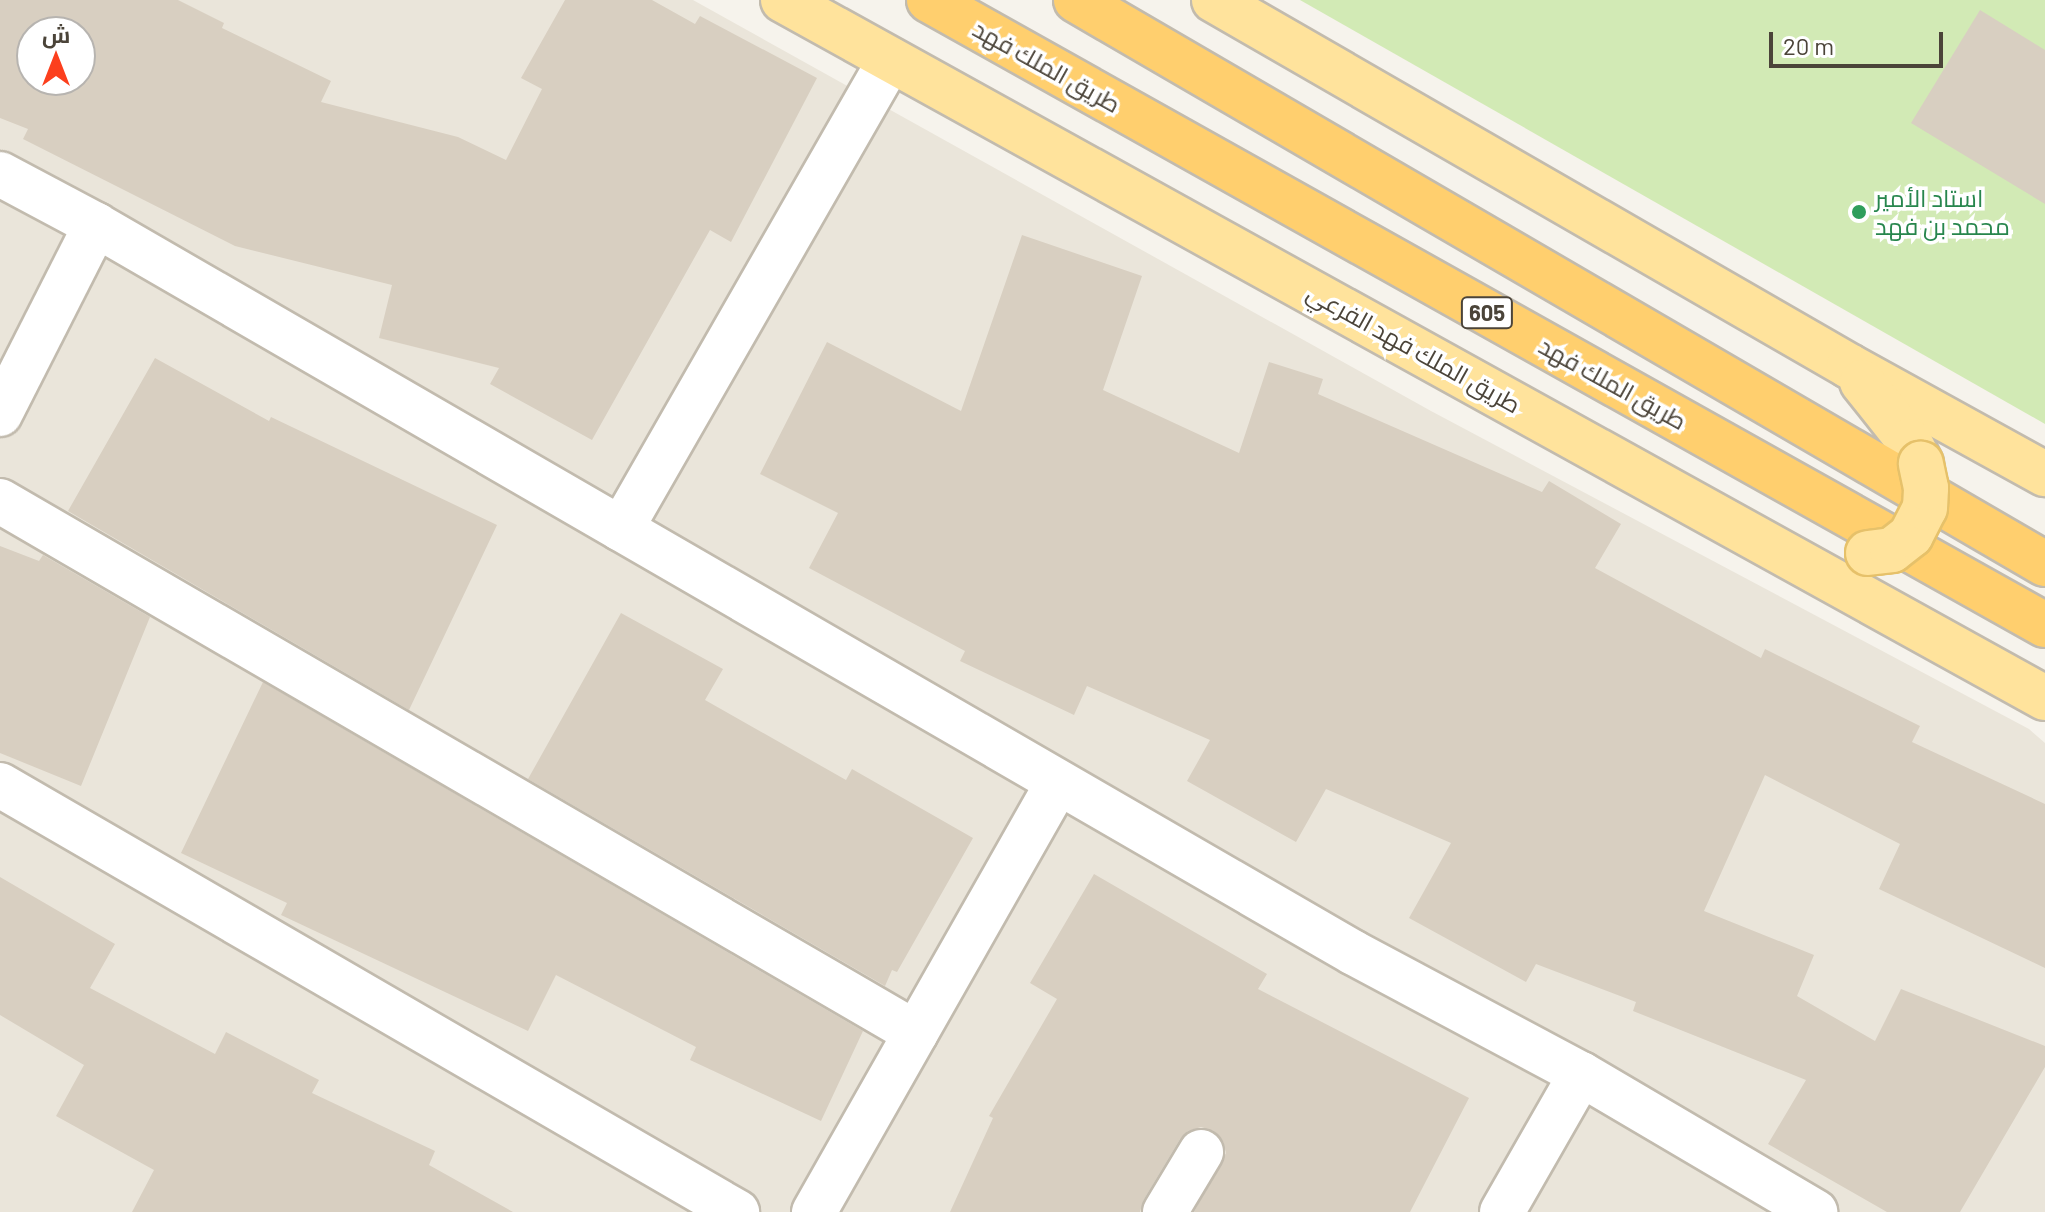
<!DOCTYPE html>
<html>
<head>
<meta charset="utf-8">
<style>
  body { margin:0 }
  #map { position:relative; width:2045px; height:1212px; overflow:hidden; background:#f6f3ec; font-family:Barlow,Cairo,sans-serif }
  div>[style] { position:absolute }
  .residential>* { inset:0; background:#eae5da }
  .green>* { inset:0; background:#d2eab5 }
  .building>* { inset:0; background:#d8cfc1 }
  .roads { filter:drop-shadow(2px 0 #c2bbae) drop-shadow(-2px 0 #c2bbae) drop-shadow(0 2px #c2bbae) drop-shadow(0 -2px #c2bbae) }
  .minor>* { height:44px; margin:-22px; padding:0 22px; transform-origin:22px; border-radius:22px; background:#fff }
  .major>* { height:44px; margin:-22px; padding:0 22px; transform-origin:22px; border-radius:22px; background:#ffe39c }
  .highway>* { height:44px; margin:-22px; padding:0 22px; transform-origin:22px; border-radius:22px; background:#ffcf6e }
  .bridges { filter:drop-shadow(2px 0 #e6c16a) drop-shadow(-2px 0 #e6c16a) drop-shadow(0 2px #e6c16a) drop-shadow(0 -2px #e6c16a) }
  .major-bridge>* { height:44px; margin:-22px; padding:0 22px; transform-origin:22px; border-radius:22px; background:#ffe39c }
  .dots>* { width:22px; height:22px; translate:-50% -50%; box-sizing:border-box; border:4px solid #fff; border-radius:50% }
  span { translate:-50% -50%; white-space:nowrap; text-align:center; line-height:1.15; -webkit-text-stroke:7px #fff; paint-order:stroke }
  .shield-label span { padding:2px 6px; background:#fff; border:2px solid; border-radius:6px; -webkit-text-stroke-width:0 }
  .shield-label { font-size:22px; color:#4b4439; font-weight:700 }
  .street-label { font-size:24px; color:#4b4439 }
  .leisure-label { font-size:24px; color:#27864d }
  .left { translate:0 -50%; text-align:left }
  .north { position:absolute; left:16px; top:16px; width:80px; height:80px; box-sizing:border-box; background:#fff; border:2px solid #b7b4b0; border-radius:50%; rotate:0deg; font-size:22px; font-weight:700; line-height:32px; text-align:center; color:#4b4439 }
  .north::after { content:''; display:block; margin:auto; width:28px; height:36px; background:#fc3f1d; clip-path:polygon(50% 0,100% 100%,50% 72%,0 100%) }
  .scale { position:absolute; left:1769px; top:32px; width:174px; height:36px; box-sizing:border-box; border:4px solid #4b4439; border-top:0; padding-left:10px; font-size:24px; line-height:28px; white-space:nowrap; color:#4b4439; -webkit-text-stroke:6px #fff; paint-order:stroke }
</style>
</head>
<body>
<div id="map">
  <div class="residential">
    <div style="clip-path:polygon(evenodd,0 0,693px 0,1431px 411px,2029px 729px,2045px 743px,2045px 1212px,0 1212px,0 0,32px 32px,80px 32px,80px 80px,32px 80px,32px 32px)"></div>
  </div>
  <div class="green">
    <div style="clip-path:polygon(1300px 0,2045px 0,2045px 424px)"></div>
  </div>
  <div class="building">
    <div style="clip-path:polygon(evenodd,0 0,178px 0,224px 23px,222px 28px,331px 81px,321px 102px,458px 137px,506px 160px,542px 89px,521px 78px,565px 0,652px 0,695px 24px,700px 16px,817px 78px,731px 242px,710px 230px,592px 440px,490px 384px,499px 368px,379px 338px,392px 285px,235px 246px,23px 139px,28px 129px,0 118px,0 0,32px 32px,80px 32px,80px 80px,32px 80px,32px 32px)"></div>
    <div style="clip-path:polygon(1980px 10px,2045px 50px,2045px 204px,1911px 123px)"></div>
    <div style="clip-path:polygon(1022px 235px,1142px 276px,1103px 390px,1239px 453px,1269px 362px,1323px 379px,1318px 394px,1542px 492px,1549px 481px,1621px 524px,1595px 568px,1761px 658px,1765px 649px,1920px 726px,1912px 742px,2045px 804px,2045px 968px,1879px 889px,1900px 844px,1765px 775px,1704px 911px,1814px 955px,1797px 996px,1875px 1041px,1901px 989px,2045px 1046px,2045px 1067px,1960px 1212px,1887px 1212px,1768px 1144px,1806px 1080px,1633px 1011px,1636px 1002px,1536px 964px,1526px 982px,1409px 918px,1451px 843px,1326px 789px,1296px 842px,1187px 781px,1210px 740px,1087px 686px,1074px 715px,960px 661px,965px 651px,809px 568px,838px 513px,760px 474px,827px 342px,961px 411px)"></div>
    <div style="clip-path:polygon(155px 358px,269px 421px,271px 417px,497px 525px,409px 710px,68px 511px)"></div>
    <div style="clip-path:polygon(0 546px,39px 561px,43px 555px,150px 617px,81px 786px,0 753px)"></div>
    <div style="clip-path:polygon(621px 613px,723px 669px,705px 700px,846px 780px,852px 769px,973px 838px,897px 972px,892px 970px,885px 986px,528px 779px)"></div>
    <div style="clip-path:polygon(263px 682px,863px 1031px,821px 1121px,690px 1060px,696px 1047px,556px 975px,528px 1031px,281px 915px,287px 903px,181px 853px)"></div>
    <div style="clip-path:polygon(1094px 874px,1267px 974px,1258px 989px,1469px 1098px,1410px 1212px,1194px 1212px,1226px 1153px,1223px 1141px,1214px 1131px,1201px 1127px,1188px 1131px,1180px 1139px,1144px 1199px,1140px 1212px,950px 1212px,993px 1118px,989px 1116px,1057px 999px,1030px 983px)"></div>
    <div style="clip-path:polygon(0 877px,115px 944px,90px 988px,215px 1054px,226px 1032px,319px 1080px,312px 1093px,435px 1151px,429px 1165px,513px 1212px,132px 1212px,154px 1170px,56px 1116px,84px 1065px,0 1015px)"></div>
  </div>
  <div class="roads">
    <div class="minor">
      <div style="left:0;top:174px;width:109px;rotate:28deg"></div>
      <div style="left:96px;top:225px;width:1453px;rotate:30.06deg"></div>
      <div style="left:1354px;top:953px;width:257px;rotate:28.1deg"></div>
      <div style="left:1581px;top:1074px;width:272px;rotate:30.5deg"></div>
      <div style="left:0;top:414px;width:212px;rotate:-63.1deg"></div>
      <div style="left:0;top:501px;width:1059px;rotate:30.15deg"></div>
      <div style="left:621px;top:529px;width:541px;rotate:-60.16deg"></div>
      <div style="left:0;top:785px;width:852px;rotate:30.09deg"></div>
      <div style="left:814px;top:1212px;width:494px;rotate:-60.4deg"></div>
      <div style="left:1165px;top:1212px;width:70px;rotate:-59deg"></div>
      <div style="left:1502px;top:1212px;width:159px;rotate:-60.2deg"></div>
    </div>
    <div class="major">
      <div style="left:783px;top:0;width:1442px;rotate:28.95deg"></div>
      <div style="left:1214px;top:0;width:733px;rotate:29.96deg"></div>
      <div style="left:1849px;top:366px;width:224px;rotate:28.9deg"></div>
      <div style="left:1862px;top:382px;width:75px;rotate:51.5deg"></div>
      <div style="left:1909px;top:441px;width:26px;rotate:62deg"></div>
    </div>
    <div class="highway">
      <div style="left:929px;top:0;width:1279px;rotate:29.25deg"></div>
      <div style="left:1076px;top:0;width:1121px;rotate:30.2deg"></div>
    </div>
  </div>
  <div class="bridges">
    <div class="major-bridge">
      <div style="left:1868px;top:553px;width:24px;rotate:-7deg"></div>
      <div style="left:1892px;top:550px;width:24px;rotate:-38deg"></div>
      <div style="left:1911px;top:535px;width:30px;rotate:-63deg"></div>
      <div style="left:1925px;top:508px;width:20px;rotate:-87deg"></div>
      <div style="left:1926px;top:488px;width:25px;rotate:-102deg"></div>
    </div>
  </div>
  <div class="dots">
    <div style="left:1859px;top:212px;background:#2e9e5b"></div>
  </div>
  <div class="shield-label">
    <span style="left:1487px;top:313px">605</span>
  </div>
  <div class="street-label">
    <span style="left:1047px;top:66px;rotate:29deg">طريق الملك فهد</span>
    <span style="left:1414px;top:348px;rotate:29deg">طريق الملك فهد الفرعي</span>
    <span style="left:1613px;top:383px;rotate:29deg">طريق الملك فهد</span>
  </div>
  <div class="leisure-label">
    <span class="left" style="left:1875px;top:212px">استاد الأمير<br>محمد بن فهد</span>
  </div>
  <div class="north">ش</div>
  <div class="scale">20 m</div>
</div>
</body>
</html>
